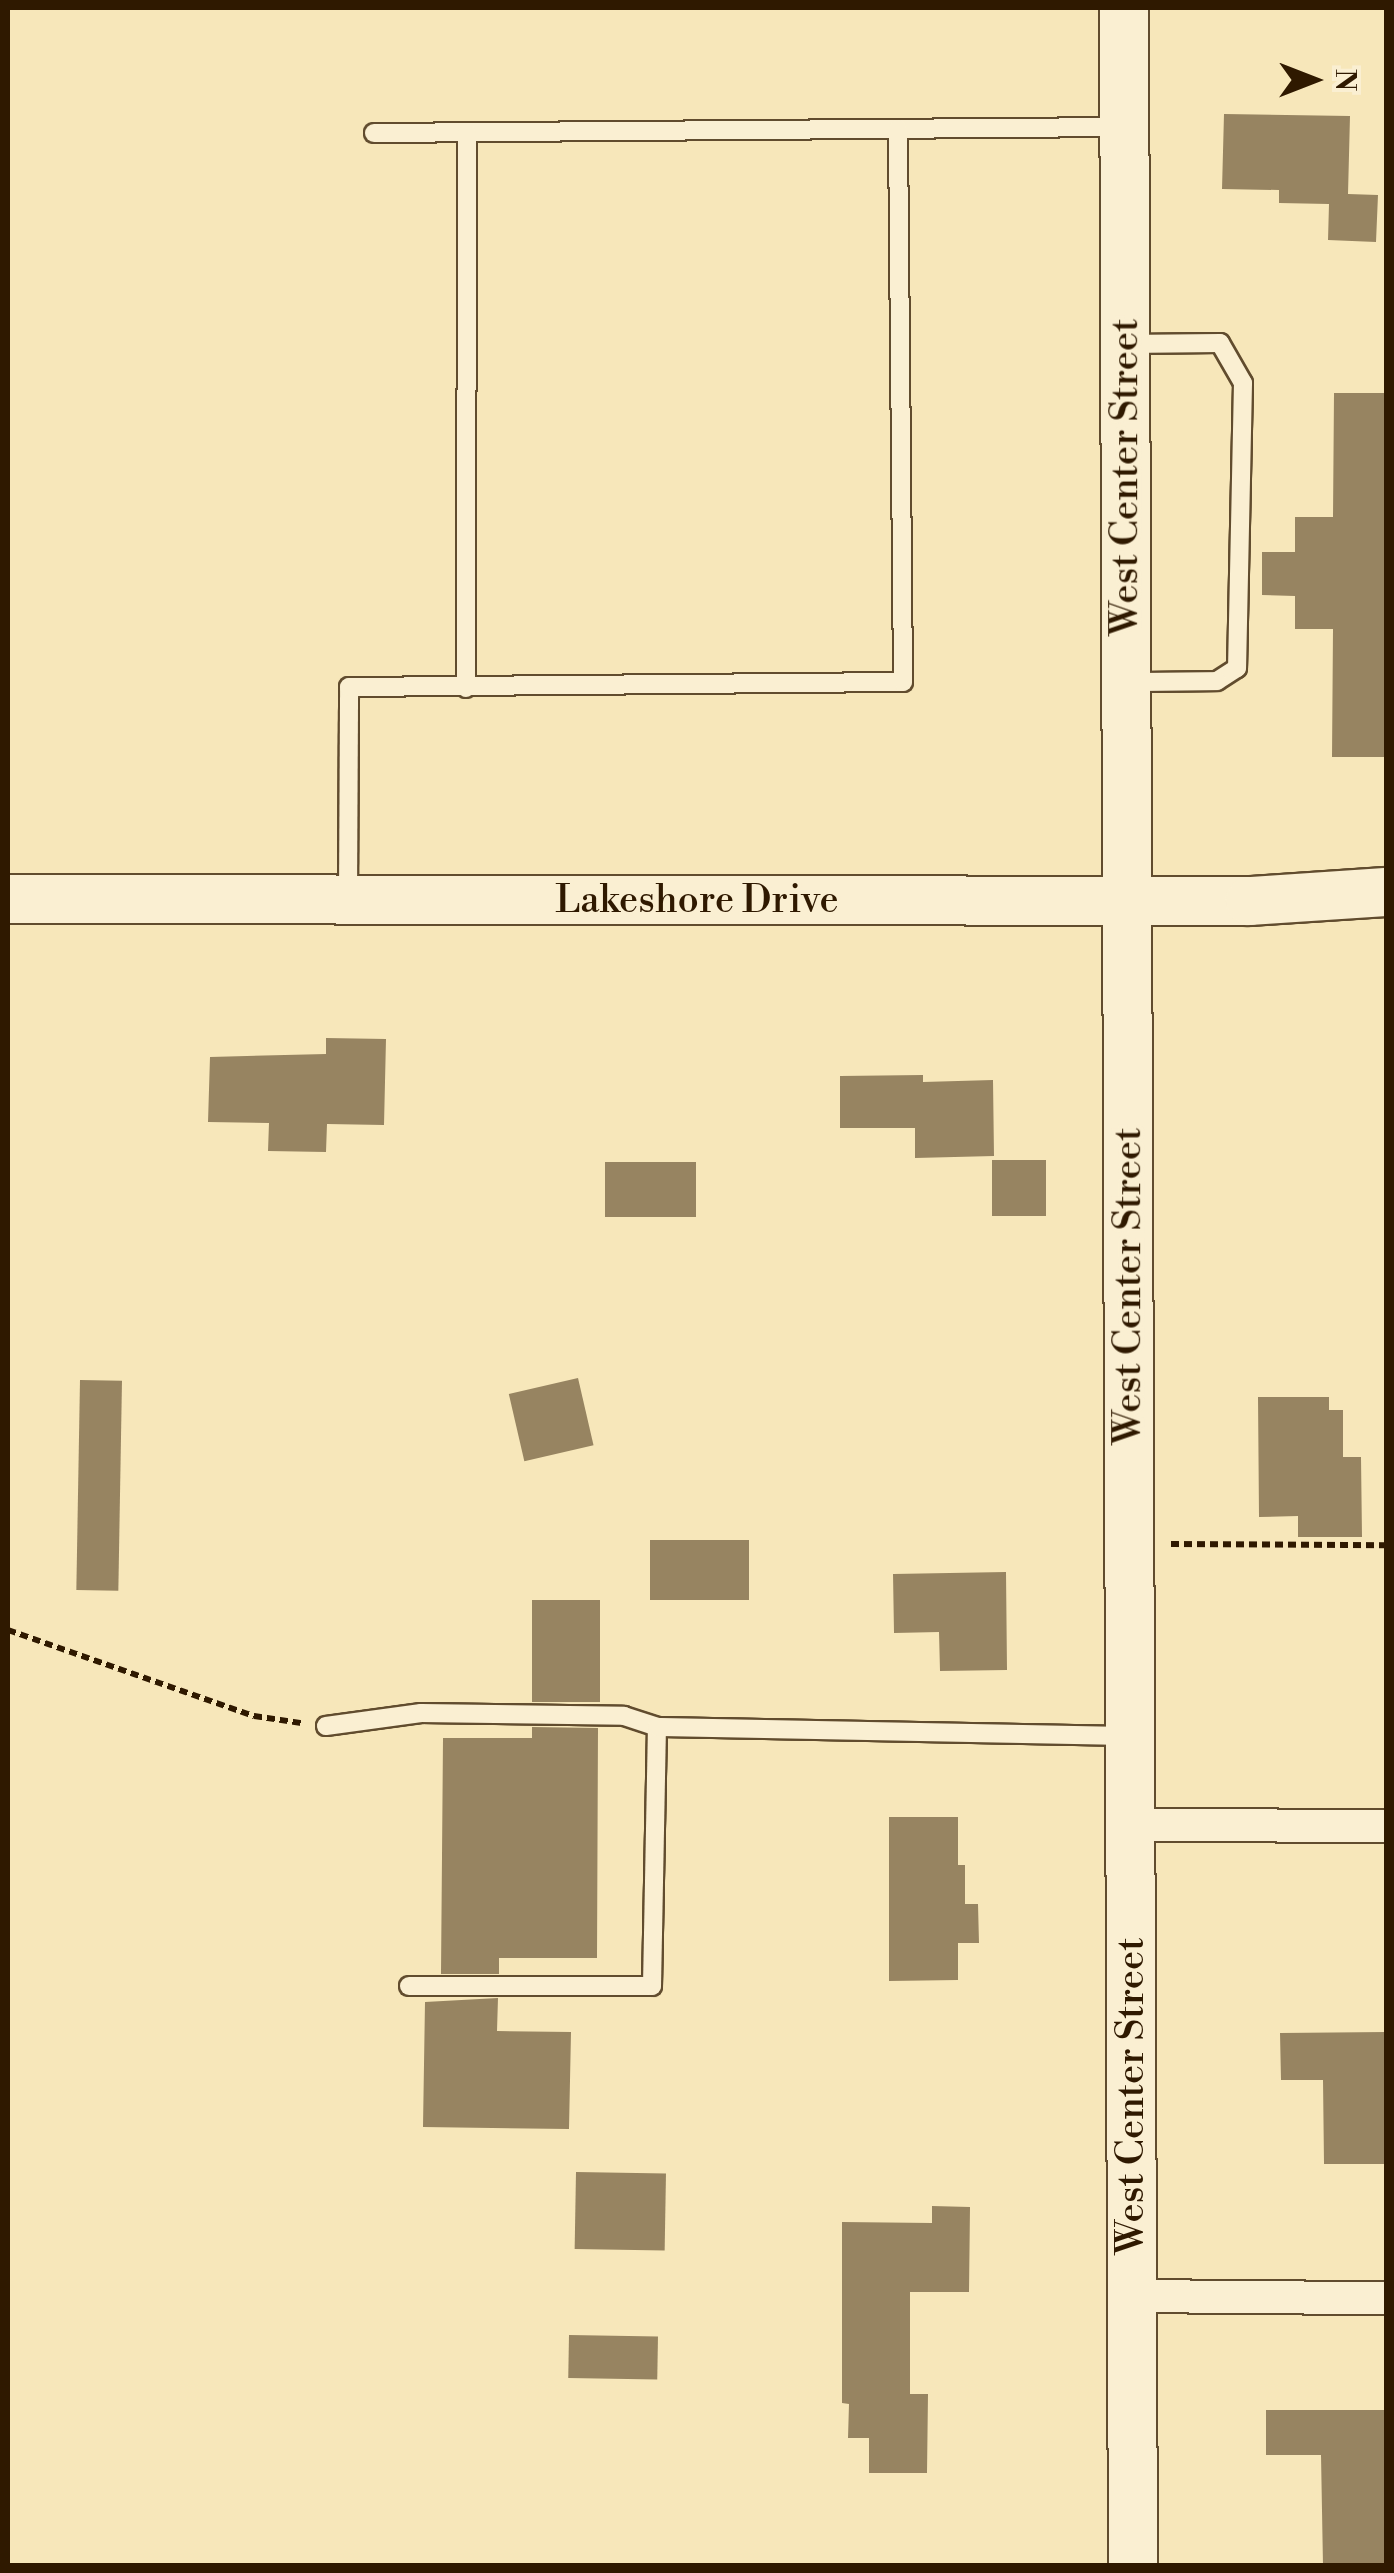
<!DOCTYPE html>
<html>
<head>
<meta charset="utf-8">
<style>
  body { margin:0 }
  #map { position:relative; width:1394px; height:2573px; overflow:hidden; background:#f7e7ba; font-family:"Libre Bodoni",serif }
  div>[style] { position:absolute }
  .building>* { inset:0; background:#978461; transform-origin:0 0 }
  .path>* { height:6px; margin-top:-3px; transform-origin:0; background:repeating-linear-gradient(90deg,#2f1900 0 8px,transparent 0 13px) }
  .roads { filter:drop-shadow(2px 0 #614c2e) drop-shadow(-2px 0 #614c2e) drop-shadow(0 2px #614c2e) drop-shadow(0 -2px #614c2e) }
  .lane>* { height:18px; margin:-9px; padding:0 9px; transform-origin:9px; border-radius:9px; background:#faefd2 }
  .street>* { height:32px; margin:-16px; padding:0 16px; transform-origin:16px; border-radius:16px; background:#faefd2 }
  .secondary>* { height:48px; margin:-24px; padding:0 24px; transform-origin:24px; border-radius:24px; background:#faefd2 }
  span { translate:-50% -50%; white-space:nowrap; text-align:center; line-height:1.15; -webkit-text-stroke:8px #faefd2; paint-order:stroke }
  .street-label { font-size:38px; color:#2f1900 }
  .frame { position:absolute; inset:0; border:10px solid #2f1900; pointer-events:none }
  .north { position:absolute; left:1264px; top:30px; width:100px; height:100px; -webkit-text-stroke:8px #faefd2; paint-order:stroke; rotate:90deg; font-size:28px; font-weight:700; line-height:40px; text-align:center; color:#2f1900 }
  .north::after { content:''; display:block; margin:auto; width:35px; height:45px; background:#2f1900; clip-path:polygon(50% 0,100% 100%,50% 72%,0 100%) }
</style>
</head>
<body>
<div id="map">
  <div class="building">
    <div style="clip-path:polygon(1224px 114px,1350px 116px,1348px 194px,1378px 195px,1376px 242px,1328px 240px,1329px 204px,1279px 203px,1279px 190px,1222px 189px)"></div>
    <div style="clip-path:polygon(1334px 393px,1386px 393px,1386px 757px,1332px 757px,1333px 629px,1295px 629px,1295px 596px,1262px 595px,1262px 552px,1295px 552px,1295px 517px,1333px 517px)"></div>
    <div style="clip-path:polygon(326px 1038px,386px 1039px,384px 1125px,327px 1124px,326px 1152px,268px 1151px,269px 1123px,208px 1122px,210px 1057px,326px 1054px)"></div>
    <div style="clip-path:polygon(923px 1075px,923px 1082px,993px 1080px,994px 1156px,915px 1158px,915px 1128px,840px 1128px,840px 1076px)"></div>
    <div style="left:1046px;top:1160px;width:56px;height:54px;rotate:90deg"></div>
    <div style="left:696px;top:1162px;width:55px;height:91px;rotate:90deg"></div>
    <div style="left:578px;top:1378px;width:69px;height:71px;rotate:77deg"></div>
    <div style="left:80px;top:1380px;width:42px;height:210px;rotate:1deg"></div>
    <div style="clip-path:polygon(1258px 1397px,1329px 1397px,1329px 1410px,1343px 1410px,1343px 1457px,1361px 1457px,1362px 1537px,1298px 1537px,1298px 1516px,1259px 1517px)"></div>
    <div style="left:650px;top:1540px;width:99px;height:60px"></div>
    <div style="clip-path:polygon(1006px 1572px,1007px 1670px,940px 1671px,939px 1632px,894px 1633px,893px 1574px)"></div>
    <div style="left:532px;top:1600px;width:68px;height:102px"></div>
    <div style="clip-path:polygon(532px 1727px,598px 1728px,597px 1958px,499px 1958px,499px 1974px,441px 1974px,443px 1738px,532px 1738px)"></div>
    <div style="clip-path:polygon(889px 1817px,958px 1817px,958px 1865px,965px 1865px,965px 1904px,978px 1904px,979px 1943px,958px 1943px,958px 1980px,889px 1981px)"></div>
    <div style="clip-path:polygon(498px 1998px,497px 2031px,571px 2032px,569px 2129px,423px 2127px,425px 2002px)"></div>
    <div style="clip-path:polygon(1386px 2032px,1386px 2164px,1324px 2164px,1323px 2080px,1281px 2080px,1280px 2033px)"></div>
    <div style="left:576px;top:2172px;width:90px;height:77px;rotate:1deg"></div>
    <div style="clip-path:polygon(932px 2206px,970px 2207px,969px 2292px,910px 2292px,910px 2394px,928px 2394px,927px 2473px,869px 2473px,869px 2438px,848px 2438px,849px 2404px,842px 2403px,842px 2222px,932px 2223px)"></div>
    <div style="left:569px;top:2335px;width:89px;height:43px;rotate:1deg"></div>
    <div style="clip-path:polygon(1266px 2410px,1386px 2410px,1386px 2566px,1323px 2566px,1321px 2455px,1266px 2455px)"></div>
  </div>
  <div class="path">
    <div style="left:1171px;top:1544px;width:215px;rotate:0.3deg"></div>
    <div style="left:8px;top:1630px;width:261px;rotate:19.3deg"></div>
    <div style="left:254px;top:1716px;width:48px;rotate:8.5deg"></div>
  </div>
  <div class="roads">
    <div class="lane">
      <div style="left:374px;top:133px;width:750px;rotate:-0.46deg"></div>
      <div style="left:1125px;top:344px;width:95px;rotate:-0.6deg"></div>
      <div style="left:1220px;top:343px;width:46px;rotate:60.1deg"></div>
      <div style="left:1243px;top:383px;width:285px;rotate:91.2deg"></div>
      <div style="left:1237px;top:668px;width:24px;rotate:147deg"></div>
      <div style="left:1217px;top:681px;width:88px;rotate:179.3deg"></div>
      <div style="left:466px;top:688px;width:555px;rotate:-89.9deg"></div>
      <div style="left:348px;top:895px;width:208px;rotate:-89.7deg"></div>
      <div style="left:349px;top:687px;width:554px;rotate:-0.52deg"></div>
      <div style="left:903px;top:682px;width:553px;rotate:-90.52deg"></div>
      <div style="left:326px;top:1726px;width:96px;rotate:-7.8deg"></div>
      <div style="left:421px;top:1713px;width:203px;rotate:0.8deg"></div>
      <div style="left:624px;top:1716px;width:35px;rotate:18deg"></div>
      <div style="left:409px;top:1986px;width:243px"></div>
      <div style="left:652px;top:1986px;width:259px;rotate:-88.9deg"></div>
      <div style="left:657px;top:1727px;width:473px;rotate:1.1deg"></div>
    </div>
    <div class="street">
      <div style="left:1131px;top:1825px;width:255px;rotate:0.2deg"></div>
      <div style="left:1132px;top:2296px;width:254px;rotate:0.5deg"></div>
    </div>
    <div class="secondary">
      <div style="left:1124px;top:8px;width:2558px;rotate:89.8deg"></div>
      <div style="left:8px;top:899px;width:1242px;rotate:0.09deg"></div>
      <div style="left:1250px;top:901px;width:136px;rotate:-3.8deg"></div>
    </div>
  </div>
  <div class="street-label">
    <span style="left:1126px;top:477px;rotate:-90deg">West Center Street</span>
    <span style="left:697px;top:901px">Lakeshore Drive</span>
    <span style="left:1129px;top:1286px;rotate:-90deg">West Center Street</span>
    <span style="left:1132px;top:2096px;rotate:-90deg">West Center Street</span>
  </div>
  <div class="frame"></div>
  <div class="north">N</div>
</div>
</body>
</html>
